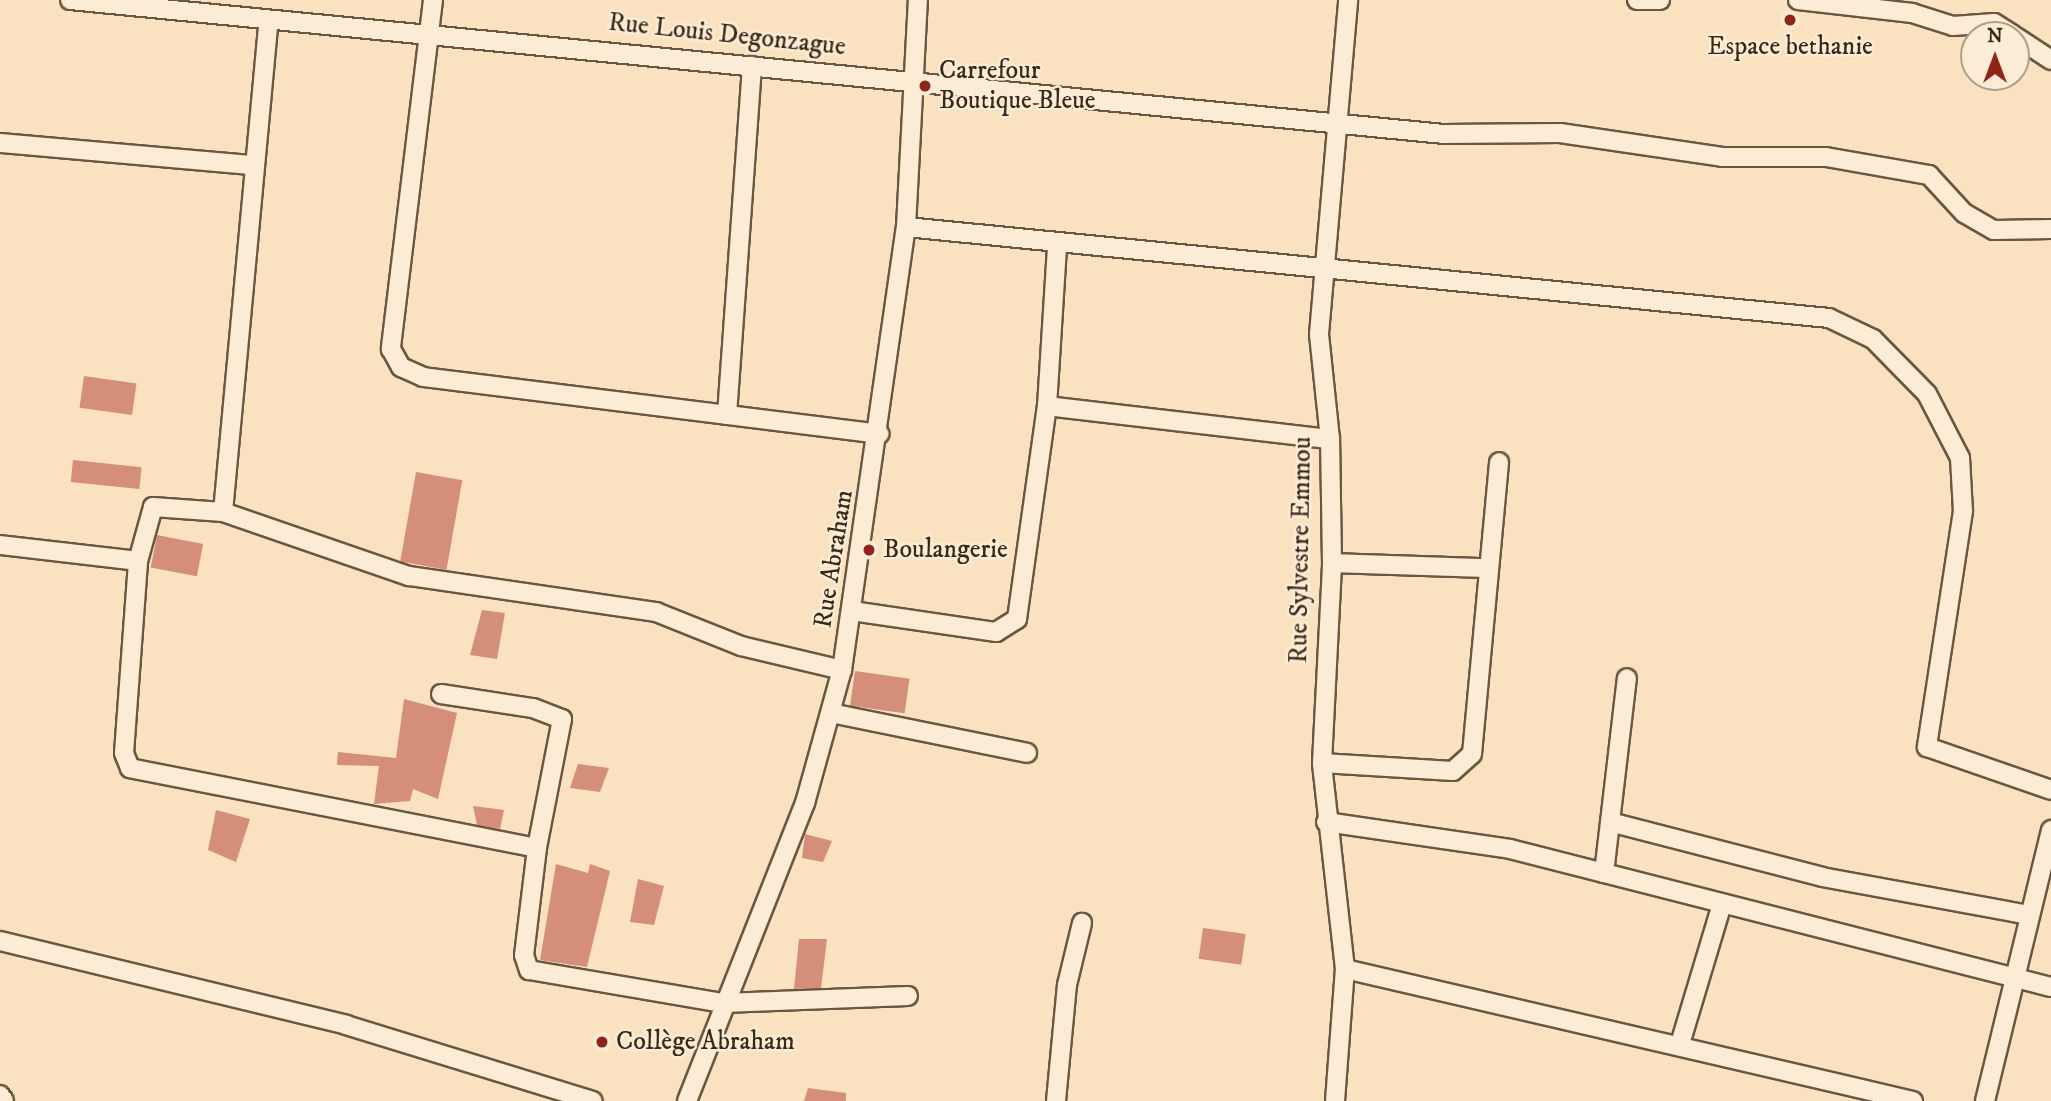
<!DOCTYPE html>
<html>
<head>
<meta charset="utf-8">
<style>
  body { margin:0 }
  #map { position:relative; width:2051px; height:1101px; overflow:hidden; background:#fae2c0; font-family:"IM FELL DW Pica",serif }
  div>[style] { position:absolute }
  .building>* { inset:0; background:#d48e7a; transform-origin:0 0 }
  .roads { filter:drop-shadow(2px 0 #695741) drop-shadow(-2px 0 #695741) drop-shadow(0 2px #695741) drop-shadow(0 -2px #695741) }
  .minor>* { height:18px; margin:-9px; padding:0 9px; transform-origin:9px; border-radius:9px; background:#fcecd6 }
  .dots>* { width:19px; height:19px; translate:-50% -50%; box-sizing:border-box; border:4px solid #fcecd6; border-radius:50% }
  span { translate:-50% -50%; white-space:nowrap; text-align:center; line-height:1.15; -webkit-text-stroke:5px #fcecd6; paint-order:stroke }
  .street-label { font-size:26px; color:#392917 }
  .poi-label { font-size:26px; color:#392917 }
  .left { translate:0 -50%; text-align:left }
  .north { position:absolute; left:1960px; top:21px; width:70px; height:70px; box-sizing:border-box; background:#fcecd6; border:2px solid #ae9e8a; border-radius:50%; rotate:0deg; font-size:19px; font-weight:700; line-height:28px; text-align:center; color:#392917 }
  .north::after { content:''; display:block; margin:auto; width:24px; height:32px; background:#8f2418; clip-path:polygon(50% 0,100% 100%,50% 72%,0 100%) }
</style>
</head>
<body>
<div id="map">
  <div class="building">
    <div style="left:84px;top:376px;width:53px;height:32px;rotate:8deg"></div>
    <div style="left:73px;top:460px;width:69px;height:22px;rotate:6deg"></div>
    <div style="left:416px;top:472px;width:47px;height:91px;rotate:10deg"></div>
    <div style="left:157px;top:535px;width:47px;height:33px;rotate:11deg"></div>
    <div style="clip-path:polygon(482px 610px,505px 613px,497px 659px,470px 655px)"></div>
    <div style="left:855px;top:671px;width:55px;height:35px;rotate:8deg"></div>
    <div style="clip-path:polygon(404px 699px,457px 713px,438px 799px,413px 789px,410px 801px,374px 804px,379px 766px,337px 765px,338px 752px,396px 758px)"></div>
    <div style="clip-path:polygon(578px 764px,609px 768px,600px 792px,570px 788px)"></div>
    <div style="clip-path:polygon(473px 806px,504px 810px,500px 829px,477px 825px)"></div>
    <div style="clip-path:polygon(216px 810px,250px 819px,236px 862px,208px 850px)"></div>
    <div style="clip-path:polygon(805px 834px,832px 841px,823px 862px,802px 858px)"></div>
    <div style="clip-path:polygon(556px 864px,588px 873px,590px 864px,610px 871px,587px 967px,540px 960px)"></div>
    <div style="clip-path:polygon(638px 879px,664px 886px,654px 925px,630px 922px)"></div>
    <div style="left:1203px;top:928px;width:43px;height:31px;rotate:8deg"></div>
    <div style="clip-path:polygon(799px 939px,827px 939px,821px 988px,794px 989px)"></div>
    <div style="clip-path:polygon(808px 1088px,846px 1093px,846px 1101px,804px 1101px)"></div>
  </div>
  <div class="roads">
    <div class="minor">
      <div style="left:70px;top:0;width:1381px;rotate:5.57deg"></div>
      <div style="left:1444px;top:134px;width:116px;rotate:-0.5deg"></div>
      <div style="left:1560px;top:133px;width:164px;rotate:8.4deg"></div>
      <div style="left:1722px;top:157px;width:104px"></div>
      <div style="left:1826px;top:157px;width:105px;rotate:9.9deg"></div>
      <div style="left:1929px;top:175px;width:52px;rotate:47.4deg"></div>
      <div style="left:1964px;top:213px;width:34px;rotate:30deg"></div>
      <div style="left:1994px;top:230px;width:57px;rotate:-1deg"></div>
      <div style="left:433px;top:0;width:352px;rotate:96.9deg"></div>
      <div style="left:391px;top:349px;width:21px;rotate:61deg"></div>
      <div style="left:401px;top:367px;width:24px;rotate:24deg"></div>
      <div style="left:423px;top:377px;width:460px;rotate:7.1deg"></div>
      <div style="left:1637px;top:0;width:23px"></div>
      <div style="left:1798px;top:0;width:115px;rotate:6.5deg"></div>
      <div style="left:1912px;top:13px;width:43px;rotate:17.6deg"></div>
      <div style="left:1953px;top:26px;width:41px;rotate:-4.2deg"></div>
      <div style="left:1994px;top:23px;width:22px;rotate:32deg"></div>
      <div style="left:2016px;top:37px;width:42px;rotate:33.3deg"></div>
      <div style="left:0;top:143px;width:254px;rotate:5deg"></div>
      <div style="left:906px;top:227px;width:927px;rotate:5.63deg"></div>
      <div style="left:1829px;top:318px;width:49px;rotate:25.5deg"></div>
      <div style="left:1873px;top:339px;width:77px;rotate:45.5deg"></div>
      <div style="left:1927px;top:394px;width:72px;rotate:62.7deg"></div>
      <div style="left:1960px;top:458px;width:53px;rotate:86.8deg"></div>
      <div style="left:1963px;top:511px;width:239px;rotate:98.7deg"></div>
      <div style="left:1927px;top:747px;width:131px;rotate:19.1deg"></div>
      <div style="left:1047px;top:406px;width:285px;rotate:6.7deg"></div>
      <div style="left:727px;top:415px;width:350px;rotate:-85.9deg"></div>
      <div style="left:223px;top:512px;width:494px;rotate:-84.7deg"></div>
      <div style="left:0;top:545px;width:139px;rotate:6.6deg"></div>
      <div style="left:1332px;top:563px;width:153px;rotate:1.9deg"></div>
      <div style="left:852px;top:611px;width:146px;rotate:8.3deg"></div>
      <div style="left:996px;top:632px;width:25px;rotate:-32deg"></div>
      <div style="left:1017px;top:619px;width:215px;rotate:-82deg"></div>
      <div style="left:1047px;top:406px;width:161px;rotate:-86.4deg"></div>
      <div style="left:441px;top:694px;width:93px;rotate:8.7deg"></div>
      <div style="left:533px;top:708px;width:31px;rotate:21deg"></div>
      <div style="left:562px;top:719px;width:131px;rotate:101deg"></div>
      <div style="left:537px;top:848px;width:108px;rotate:96.9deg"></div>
      <div style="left:524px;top:955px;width:16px;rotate:72deg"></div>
      <div style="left:529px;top:970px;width:197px;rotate:9.7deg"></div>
      <div style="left:723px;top:1003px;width:185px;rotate:-2.2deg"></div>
      <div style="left:831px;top:713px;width:200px;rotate:11.5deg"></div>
      <div style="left:1322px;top:763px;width:131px;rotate:3.5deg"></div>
      <div style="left:1453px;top:771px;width:25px;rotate:-42deg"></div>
      <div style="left:1472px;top:754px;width:293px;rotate:-84.7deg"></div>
      <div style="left:1326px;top:822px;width:186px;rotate:8.3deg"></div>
      <div style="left:1510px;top:849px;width:558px;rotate:14.31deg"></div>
      <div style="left:1610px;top:822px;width:219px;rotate:14.5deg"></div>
      <div style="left:1822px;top:877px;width:211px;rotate:10.4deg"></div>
      <div style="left:537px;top:848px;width:415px;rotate:-168.9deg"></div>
      <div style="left:130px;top:768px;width:16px;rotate:-112deg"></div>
      <div style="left:124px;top:753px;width:193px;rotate:-85.8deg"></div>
      <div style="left:138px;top:561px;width:56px;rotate:-74.5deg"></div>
      <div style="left:153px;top:507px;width:70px;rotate:4.1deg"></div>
      <div style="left:223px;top:512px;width:197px;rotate:19deg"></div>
      <div style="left:409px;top:576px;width:250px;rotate:8.3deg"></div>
      <div style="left:656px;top:612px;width:92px;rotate:21.8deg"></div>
      <div style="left:741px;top:646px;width:104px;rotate:13.4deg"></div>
      <div style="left:1604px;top:873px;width:196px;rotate:-83.3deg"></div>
      <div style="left:0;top:941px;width:356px;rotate:13.6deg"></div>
      <div style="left:346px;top:1025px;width:258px;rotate:17.1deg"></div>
      <div style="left:1345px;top:969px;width:583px;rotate:13.08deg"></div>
      <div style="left:1680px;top:1044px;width:146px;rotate:-73.3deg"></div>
      <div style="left:0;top:1095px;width:7px;rotate:56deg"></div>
      <div style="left:687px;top:1101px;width:321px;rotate:-68.4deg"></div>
      <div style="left:805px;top:803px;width:138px;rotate:-74.5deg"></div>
      <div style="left:842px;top:670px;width:448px;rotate:-81.8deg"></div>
      <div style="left:906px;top:227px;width:227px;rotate:-87deg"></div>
      <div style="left:1056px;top:1101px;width:117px;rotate:-84.6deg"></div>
      <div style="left:1067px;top:985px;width:64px;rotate:-76.4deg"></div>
      <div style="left:1335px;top:1101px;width:132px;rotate:-85.7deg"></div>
      <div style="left:1345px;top:969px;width:207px;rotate:-96.4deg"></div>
      <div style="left:1322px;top:763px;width:200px;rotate:-87.1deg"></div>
      <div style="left:1332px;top:563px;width:124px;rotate:-90.9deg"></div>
      <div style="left:1330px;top:439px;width:106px;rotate:-96deg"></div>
      <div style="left:1319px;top:334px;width:335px;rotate:-85deg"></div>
      <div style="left:1985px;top:1101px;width:279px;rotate:-76.3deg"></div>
    </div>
  </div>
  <div class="dots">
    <div style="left:1790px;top:20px;background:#8f2418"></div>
    <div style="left:925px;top:86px;background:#8f2418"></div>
    <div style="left:869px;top:550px;background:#8f2418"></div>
    <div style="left:602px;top:1042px;background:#8f2418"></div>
  </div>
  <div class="street-label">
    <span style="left:727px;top:35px;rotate:6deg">Rue Louis Degonzague</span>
    <span style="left:1301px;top:550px;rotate:-89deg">Rue Sylvestre Emmou</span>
    <span style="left:834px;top:559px;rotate:-81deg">Rue Abraham</span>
  </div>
  <div class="poi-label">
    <span style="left:1790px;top:47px">Espace bethanie</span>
    <span class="left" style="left:939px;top:86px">Carrefour<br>Boutique Bleue</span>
    <span class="left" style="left:883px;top:550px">Boulangerie</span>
    <span class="left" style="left:616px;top:1042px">Collège Abraham</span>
  </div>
  <div class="north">N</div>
</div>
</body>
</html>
